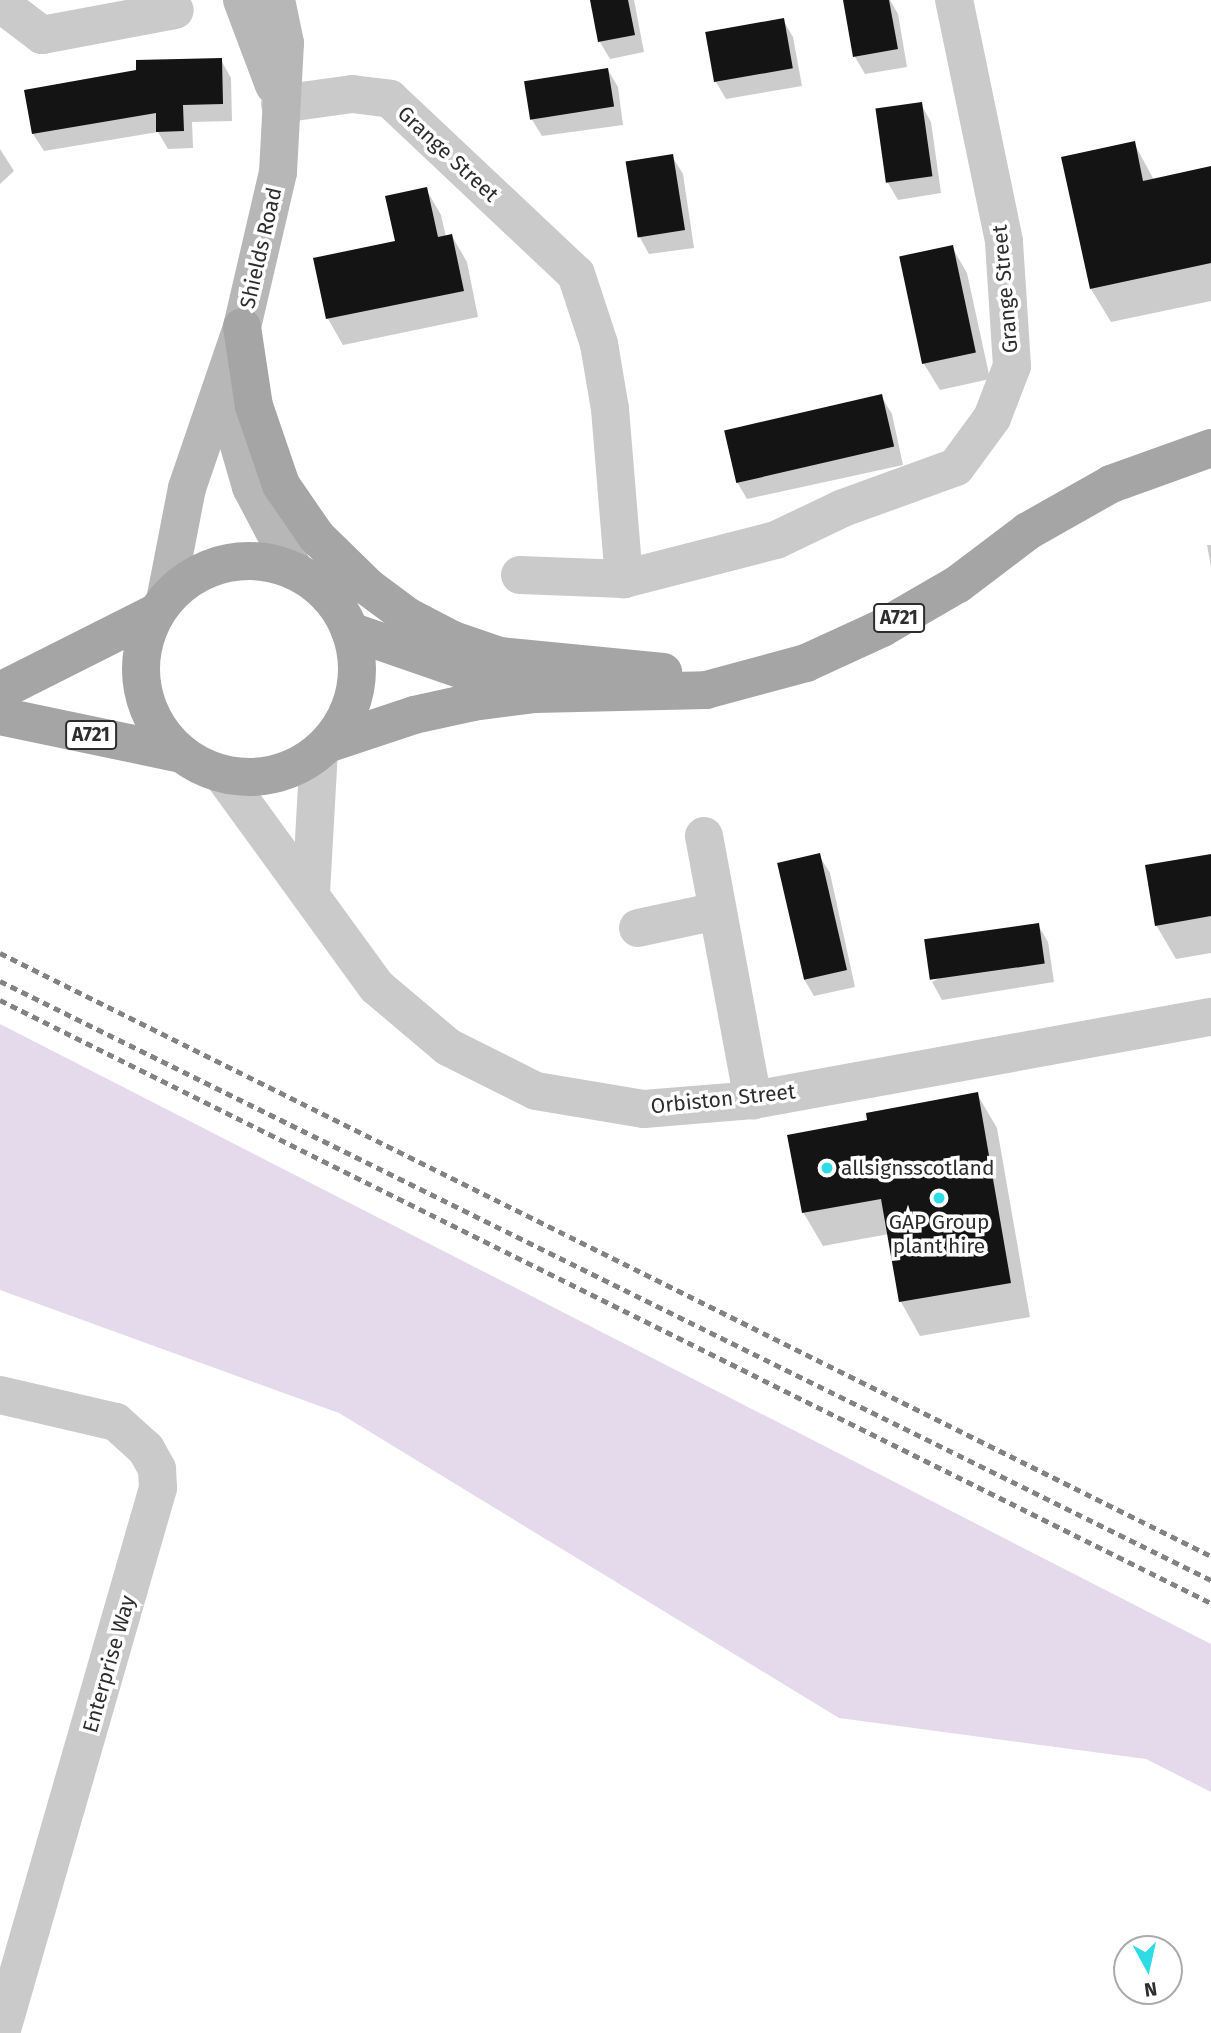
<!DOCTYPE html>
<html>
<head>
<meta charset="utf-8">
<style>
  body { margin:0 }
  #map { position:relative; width:1211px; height:2033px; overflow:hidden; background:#fff; font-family:"Fira Sans",sans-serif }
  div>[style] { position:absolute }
  .green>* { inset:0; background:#e4daeb }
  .shadow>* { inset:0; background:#0003 }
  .building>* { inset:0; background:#141414; transform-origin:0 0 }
  .minor>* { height:38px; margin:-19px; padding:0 19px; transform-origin:19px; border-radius:19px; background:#cacaca }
  .secondary>* { height:38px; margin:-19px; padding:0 19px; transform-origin:19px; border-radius:19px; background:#b7b7b7 }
  .primary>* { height:38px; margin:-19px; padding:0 19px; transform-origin:19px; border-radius:19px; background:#a5a5a5 }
  .primary>.ring { margin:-19px; padding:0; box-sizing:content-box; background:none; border:38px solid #a5a5a5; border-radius:50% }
  .rail>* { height:5px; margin-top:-2.5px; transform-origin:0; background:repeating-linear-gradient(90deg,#828282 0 7px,transparent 0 12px) }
  .dots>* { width:19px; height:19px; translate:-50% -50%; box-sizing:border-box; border:4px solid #fff; border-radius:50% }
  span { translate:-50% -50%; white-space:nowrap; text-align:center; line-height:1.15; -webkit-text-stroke:7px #fff; paint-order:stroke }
  .shield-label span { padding:2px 5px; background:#fff; border:2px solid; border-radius:5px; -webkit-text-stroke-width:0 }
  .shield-label { font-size:19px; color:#2d2d2d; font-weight:700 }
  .street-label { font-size:21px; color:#2d2d2d }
  .poi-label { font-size:21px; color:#2d2d2d }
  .left { translate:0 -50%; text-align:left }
  .north { position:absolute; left:1113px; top:1935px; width:70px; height:70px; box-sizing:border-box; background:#fff; border:2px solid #ababab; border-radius:50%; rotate:172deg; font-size:19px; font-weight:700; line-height:28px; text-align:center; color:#2d2d2d }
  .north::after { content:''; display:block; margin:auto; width:24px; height:32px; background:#2fdbe4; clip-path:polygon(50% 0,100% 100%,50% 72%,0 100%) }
</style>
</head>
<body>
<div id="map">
  <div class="green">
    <div style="clip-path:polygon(0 1024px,1211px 1644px,1211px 1792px,1146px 1759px,839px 1718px,339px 1413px,0 1290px)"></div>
  </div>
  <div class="shadow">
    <div style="clip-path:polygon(592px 0,634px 0,644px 52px,610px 59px,600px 42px)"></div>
    <div style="clip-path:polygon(867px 0,890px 0,898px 14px,907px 67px,865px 74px,855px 57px)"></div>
    <div style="clip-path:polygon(783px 20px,793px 37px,802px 86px,726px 99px,716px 82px,707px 34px)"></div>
    <div style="clip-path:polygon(221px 60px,231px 78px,232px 121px,192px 122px,193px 148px,168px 149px,158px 132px,44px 151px,33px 134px)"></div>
    <div style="clip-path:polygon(608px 70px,618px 87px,623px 125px,542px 136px,531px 118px)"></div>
    <div style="clip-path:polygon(921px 104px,931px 122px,941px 193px,898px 200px,888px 183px)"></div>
    <div style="clip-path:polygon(1134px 143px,1154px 180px,1211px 168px,1211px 301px,1111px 322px,1091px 289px)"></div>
    <div style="clip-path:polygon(0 149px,14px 171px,0 184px)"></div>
    <div style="clip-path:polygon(672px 156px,683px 174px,694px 248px,649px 254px,639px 236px)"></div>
    <div style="clip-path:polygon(426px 189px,441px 215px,446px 237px,452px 236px,467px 262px,478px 317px,343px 345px,328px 319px,397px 243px)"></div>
    <div style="clip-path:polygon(952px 247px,967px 273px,990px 379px,940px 390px,924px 364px)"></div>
    <div style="clip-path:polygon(881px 396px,892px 414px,903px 465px,747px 499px,737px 482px)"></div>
    <div style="clip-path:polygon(1207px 545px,1211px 545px,1211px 567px)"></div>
    <div style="clip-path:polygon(819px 855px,830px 873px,855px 987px,814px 996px,804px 979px,779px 864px)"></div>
    <div style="clip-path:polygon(1211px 856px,1211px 953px,1176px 959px,1156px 925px)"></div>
    <div style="clip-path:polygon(1038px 925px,1048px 942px,1054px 982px,942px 1000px,932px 982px)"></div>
    <div style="clip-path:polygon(977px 1094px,997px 1128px,1030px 1317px,920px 1336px,901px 1302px,889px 1234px,823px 1246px,803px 1212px,869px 1122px)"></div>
  </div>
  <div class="building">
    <div style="clip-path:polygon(590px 0,628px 0,635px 35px,598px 42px)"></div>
    <div style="clip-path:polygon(843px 0,889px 0,898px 49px,853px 57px)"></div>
    <div style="left:784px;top:18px;width:51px;height:80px;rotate:80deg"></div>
    <div style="clip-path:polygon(222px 58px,223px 104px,183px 105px,184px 131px,156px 132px,156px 113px,32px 134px,24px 90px,136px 70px,136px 60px)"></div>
    <div style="left:608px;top:68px;width:39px;height:85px;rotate:81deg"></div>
    <div style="left:922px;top:102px;width:75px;height:47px;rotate:82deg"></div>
    <div style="clip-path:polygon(1135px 141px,1143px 181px,1211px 166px,1211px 263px,1090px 289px,1061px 157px)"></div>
    <div style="left:673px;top:154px;width:77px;height:48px;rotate:81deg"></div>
    <div style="clip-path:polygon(427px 187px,438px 237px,452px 234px,464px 291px,326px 319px,313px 258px,395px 241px,385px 196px)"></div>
    <div style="left:953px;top:245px;width:110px;height:55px;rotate:78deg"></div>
    <div style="left:882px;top:394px;width:54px;height:162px;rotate:77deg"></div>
    <div style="left:820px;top:853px;width:120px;height:44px;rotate:77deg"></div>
    <div style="clip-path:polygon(1211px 854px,1211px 916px,1155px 926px,1145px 865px)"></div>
    <div style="left:1039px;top:923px;width:41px;height:116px;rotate:82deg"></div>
    <div style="clip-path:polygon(978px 1092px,1011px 1283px,899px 1302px,881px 1199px,802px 1213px,787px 1135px,867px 1120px,866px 1113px)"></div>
  </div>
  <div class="minor">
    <div style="left:0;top:3px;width:53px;rotate:37.3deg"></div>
    <div style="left:42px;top:35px;width:135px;rotate:-10.6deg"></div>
    <div style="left:280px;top:104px;width:73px;rotate:-7.9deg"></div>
    <div style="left:352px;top:94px;width:38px;rotate:7deg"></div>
    <div style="left:390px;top:99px;width:255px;rotate:43.3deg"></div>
    <div style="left:576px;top:274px;width:74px;rotate:71.8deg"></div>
    <div style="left:599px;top:344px;width:66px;rotate:80.4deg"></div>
    <div style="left:610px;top:409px;width:171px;rotate:85.3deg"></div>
    <div style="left:520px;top:575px;width:104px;rotate:2.2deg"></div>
    <div style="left:624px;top:579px;width:157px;rotate:-14.4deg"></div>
    <div style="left:776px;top:540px;width:74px;rotate:-25.5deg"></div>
    <div style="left:843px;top:508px;width:120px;rotate:-19.9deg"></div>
    <div style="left:956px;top:467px;width:61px;rotate:-53.7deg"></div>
    <div style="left:992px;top:418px;width:56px;rotate:-69deg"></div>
    <div style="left:1012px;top:366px;width:125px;rotate:-93.7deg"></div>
    <div style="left:1004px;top:241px;width:246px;rotate:-101.7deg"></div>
    <div style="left:222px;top:774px;width:263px;rotate:54deg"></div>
    <div style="left:377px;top:987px;width:93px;rotate:40.2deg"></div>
    <div style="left:448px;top:1047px;width:98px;rotate:26.6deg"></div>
    <div style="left:536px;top:1091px;width:109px;rotate:9.5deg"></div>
    <div style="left:644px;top:1109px;width:109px;rotate:-4.7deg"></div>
    <div style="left:753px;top:1100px;width:465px;rotate:-10.3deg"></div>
    <div style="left:704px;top:836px;width:269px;rotate:79.5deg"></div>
    <div style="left:311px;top:893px;width:142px;rotate:-86.8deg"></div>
    <div style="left:638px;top:928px;width:81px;rotate:-12.1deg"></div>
    <div style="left:0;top:1395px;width:119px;rotate:13.1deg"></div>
    <div style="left:116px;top:1422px;width:40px;rotate:42deg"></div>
    <div style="left:146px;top:1449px;width:23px;rotate:61deg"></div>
    <div style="left:157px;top:1469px;width:19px;rotate:87deg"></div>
    <div style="left:158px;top:1488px;width:567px;rotate:106.07deg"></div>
  </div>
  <div class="secondary">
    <div style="left:242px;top:0;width:91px;rotate:69.4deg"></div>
    <div style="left:223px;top:390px;width:101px;rotate:73.9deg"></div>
    <div style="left:251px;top:487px;width:95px;rotate:62.4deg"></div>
    <div style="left:165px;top:601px;width:115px;rotate:-79deg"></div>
    <div style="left:187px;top:488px;width:170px;rotate:-71.1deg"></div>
    <div style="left:242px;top:327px;width:159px;rotate:-76.9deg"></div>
    <div style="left:278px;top:172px;width:129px;rotate:-86.9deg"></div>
    <div style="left:285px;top:43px;width:44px;rotate:-101.8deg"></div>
  </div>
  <div class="primary">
    <div style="left:242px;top:327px;width:80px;rotate:81.4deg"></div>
    <div style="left:254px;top:406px;width:83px;rotate:71.1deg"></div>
    <div style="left:281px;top:485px;width:62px;rotate:55.5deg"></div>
    <div style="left:316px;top:536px;width:73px;rotate:44.4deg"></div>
    <div style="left:368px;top:587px;width:49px;rotate:36.6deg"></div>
    <div style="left:407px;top:616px;width:52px;rotate:27.6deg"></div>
    <div style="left:453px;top:640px;width:50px;rotate:18.8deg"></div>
    <div style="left:500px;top:656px;width:164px;rotate:5.6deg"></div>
    <div class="ring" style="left:141px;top:561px;width:178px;height:178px"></div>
    <div style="left:350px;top:631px;width:180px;rotate:19.1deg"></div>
    <div style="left:0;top:691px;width:174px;rotate:-26.7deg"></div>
    <div style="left:0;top:716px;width:186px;rotate:11.8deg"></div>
    <div style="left:327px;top:744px;width:92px;rotate:-18.4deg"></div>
    <div style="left:414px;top:715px;width:60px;rotate:-12.4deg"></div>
    <div style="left:473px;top:702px;width:63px;rotate:-7.4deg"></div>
    <div style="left:535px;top:694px;width:171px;rotate:-1.3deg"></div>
    <div style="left:706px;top:690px;width:104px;rotate:-15.1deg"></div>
    <div style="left:806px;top:663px;width:84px;rotate:-24.7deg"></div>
    <div style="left:882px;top:628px;width:88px;rotate:-30.1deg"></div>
    <div style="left:958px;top:584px;width:88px;rotate:-37.1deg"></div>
    <div style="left:1028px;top:531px;width:95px;rotate:-29.5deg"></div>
    <div style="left:1111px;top:484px;width:106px;rotate:-19.8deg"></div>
  </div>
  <div class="rail">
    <div style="left:0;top:953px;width:1353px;rotate:26.47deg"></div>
    <div style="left:0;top:981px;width:1351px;rotate:26.32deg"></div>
    <div style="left:0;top:1000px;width:1353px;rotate:26.47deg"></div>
  </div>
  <div class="dots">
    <div style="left:827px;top:1168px;background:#2fdbe4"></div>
    <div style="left:939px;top:1198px;background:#2fdbe4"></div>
  </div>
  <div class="shield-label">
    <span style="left:899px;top:618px">A721</span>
    <span style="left:91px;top:735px">A721</span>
  </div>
  <div class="street-label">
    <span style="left:448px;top:154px;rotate:43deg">Grange Street</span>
    <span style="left:261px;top:248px;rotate:-77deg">Shields Road</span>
    <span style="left:1005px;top:289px;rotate:-95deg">Grange Street</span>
    <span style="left:723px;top:1099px;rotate:-6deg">Orbiston Street</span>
    <span style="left:109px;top:1664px;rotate:-74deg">Enterprise Way</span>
  </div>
  <div class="poi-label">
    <span class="left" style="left:841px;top:1168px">allsignsscotland</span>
    <span style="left:939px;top:1234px">GAP Group<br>plant hire</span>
  </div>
  <div class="north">N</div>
</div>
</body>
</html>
